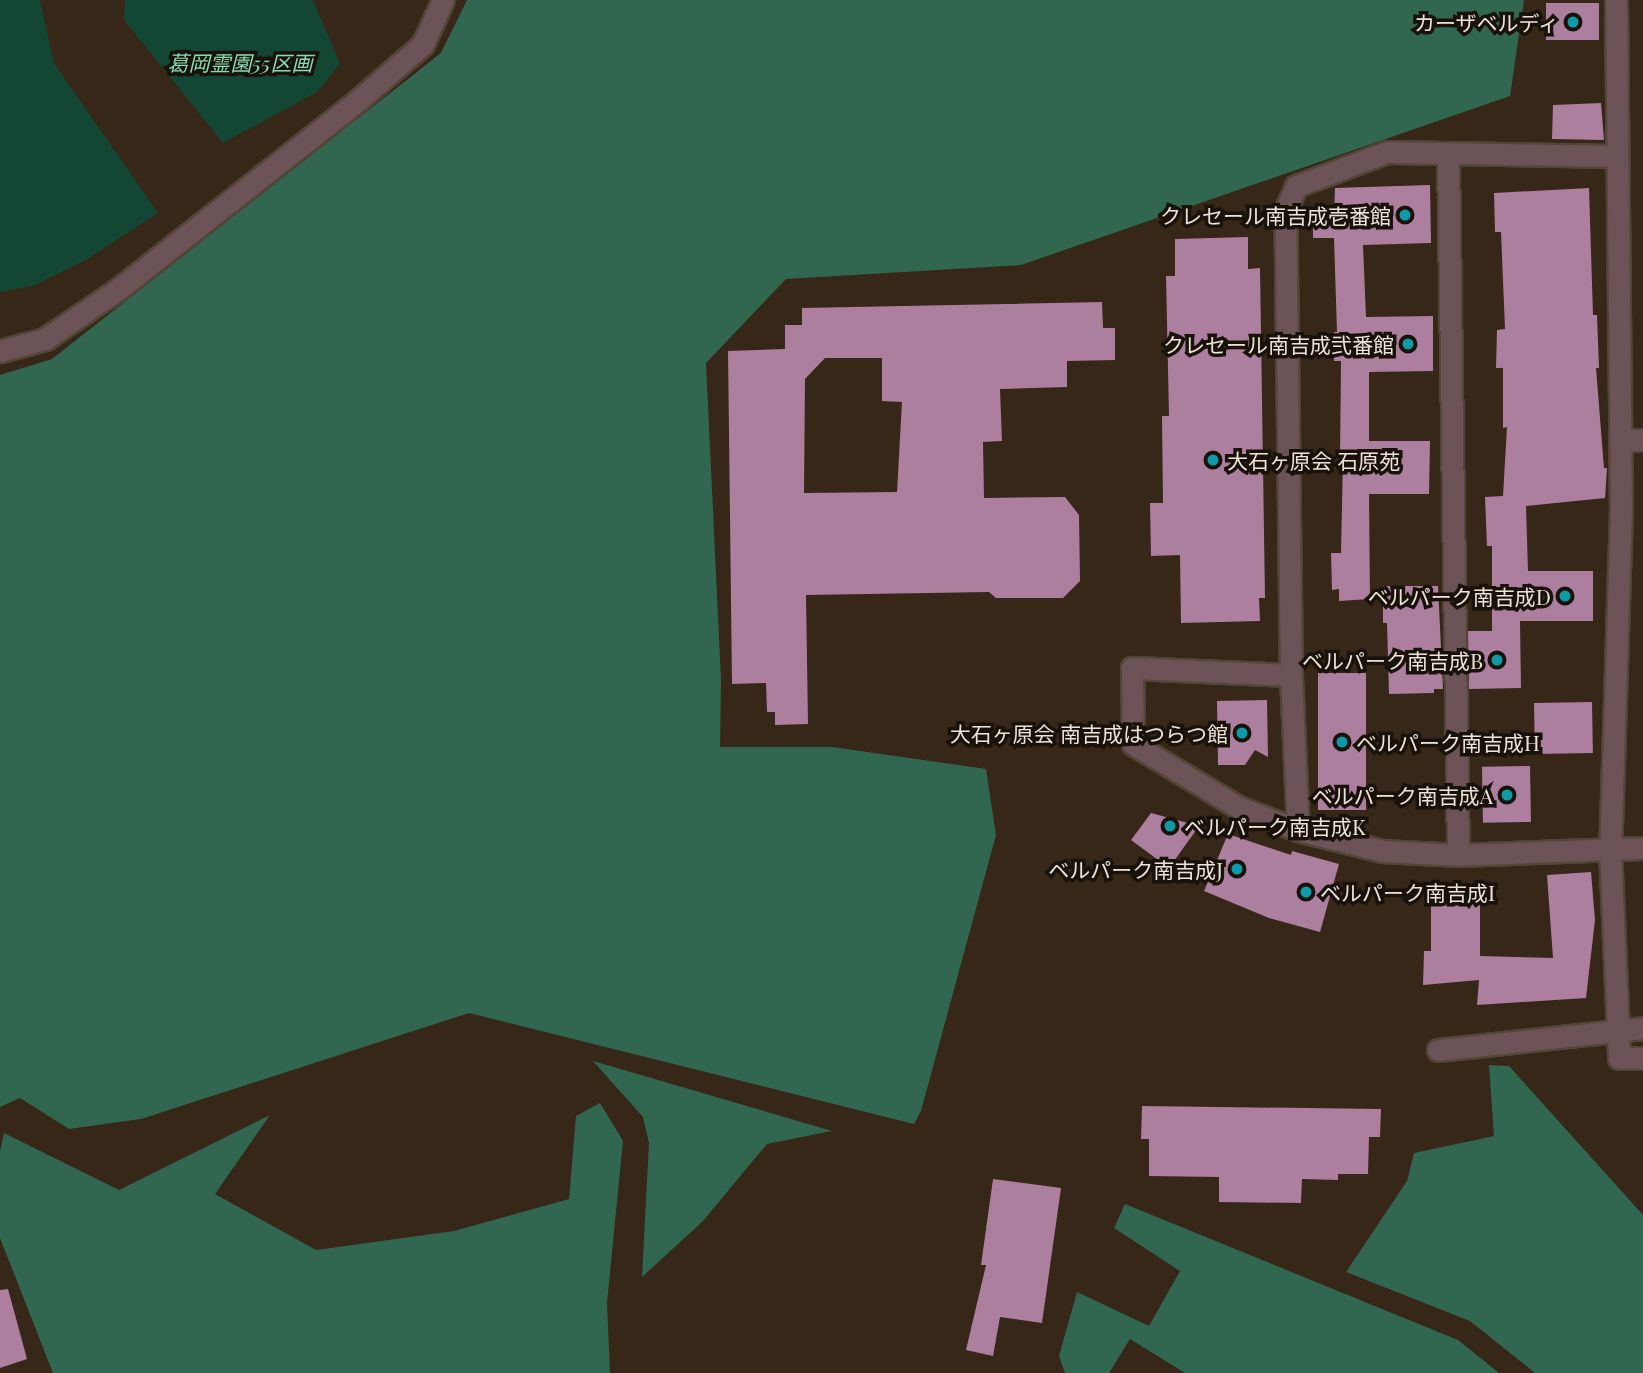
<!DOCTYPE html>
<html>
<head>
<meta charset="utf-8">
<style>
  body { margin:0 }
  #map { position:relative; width:1643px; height:1373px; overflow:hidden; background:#362718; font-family:"Playfair Display","Noto Sans JP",serif }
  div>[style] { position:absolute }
  .green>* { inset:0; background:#134633 }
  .forest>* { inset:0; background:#316750 }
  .building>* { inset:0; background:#ad7f9e; transform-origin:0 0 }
  .roads { filter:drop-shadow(2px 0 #534537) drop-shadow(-2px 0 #534537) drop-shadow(0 2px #534537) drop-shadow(0 -2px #534537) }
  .minor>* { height:21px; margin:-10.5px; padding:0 10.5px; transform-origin:10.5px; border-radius:10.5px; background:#6b5357 }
  .dots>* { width:19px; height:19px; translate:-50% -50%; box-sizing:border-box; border:4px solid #18120b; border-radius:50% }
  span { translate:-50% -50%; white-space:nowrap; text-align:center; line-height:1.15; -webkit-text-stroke:7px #18120b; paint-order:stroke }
  .poi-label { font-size:21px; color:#ece2d9 }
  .right { translate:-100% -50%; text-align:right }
  .left { translate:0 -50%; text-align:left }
  .park-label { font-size:21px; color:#87dcb6; font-style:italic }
</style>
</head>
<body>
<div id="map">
  <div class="green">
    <div style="clip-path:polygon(0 0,40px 0,54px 63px,158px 213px,86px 260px,33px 286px,0 292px)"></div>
    <div style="clip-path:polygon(125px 0,313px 0,340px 64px,317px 92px,223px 143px,124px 20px)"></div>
  </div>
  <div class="forest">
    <div style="clip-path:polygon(467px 0,1524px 0,1510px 96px,1021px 265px,786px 279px,706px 363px,721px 680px,720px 747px,832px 747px,986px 769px,996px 835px,921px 1111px,914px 1124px,469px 1013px,141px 1119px,69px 1129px,20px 1098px,0 1107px,0 375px,52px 359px,441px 53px)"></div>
    <div style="clip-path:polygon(593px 1061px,832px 1131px,767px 1144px,703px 1221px,642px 1277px,649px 1143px,643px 1117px)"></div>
    <div style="clip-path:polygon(1489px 1065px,1509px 1066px,1643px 1215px,1643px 1373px,1535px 1373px,1470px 1321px,1346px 1272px,1407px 1181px,1414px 1153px,1494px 1136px)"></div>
    <div style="clip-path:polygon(600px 1103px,623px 1141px,607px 1303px,610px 1373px,53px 1373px,0 1238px,0 1151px,4px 1133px,119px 1190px,270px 1115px,215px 1194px,316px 1250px,454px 1231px,569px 1199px,576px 1116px)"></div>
    <div style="clip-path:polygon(1125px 1204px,1458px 1340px,1499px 1373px,1185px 1373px,1130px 1339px,1109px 1373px,1065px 1373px,1059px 1356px,1077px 1292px,1149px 1326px,1180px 1271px,1114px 1228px)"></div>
  </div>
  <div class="building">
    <div style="left:1599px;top:3px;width:37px;height:53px;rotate:90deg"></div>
    <div style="clip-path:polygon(1601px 103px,1604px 140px,1552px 139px,1553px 105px)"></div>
    <div style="clip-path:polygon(1430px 185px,1431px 243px,1363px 245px,1366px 317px,1433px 316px,1433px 371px,1369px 372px,1369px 441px,1430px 441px,1429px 494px,1369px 494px,1370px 599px,1339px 601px,1339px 589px,1332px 590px,1331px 553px,1341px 553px,1343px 458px,1340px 458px,1341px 361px,1334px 361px,1334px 332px,1337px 332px,1334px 238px,1313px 238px,1313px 214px,1334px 215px,1335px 188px)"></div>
    <div style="clip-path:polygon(1589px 188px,1593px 315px,1597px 315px,1599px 368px,1596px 368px,1604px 468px,1607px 468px,1605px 498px,1526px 506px,1528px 571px,1593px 571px,1593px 621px,1520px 621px,1521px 688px,1469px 689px,1468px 631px,1492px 631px,1492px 546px,1487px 546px,1485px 497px,1503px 496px,1507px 427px,1503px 428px,1503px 368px,1496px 368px,1497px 330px,1505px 329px,1501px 232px,1495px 232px,1494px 193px)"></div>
    <div style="clip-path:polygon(1248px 237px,1248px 269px,1260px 268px,1265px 598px,1259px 598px,1260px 621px,1181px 623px,1180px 555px,1151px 556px,1150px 503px,1163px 503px,1162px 416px,1169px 416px,1166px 276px,1175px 276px,1175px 239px)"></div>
    <div style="clip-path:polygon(evenodd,1102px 302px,1103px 328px,1115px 328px,1115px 360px,1067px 361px,1067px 387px,1000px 389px,1002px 441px,983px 442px,984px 498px,1065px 497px,1079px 515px,1080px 581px,1063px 598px,996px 598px,989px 592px,806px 595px,808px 724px,775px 725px,775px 712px,767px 712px,766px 683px,732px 684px,728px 351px,785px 349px,785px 325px,802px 325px,802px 308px,1102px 302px,825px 358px,882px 358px,882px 401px,902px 402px,897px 492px,804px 493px,805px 379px,825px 358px)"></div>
    <div style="clip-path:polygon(1383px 586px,1438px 586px,1443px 689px,1434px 689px,1434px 693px,1389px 694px,1387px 623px,1383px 623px)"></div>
    <div style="left:1366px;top:673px;width:137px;height:48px;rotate:90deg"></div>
    <div style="clip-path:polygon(1267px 700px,1268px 757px,1255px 750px,1245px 765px,1218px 765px,1217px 701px)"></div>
    <div style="left:1592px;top:702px;width:51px;height:58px;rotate:89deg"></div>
    <div style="left:1530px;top:766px;width:56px;height:48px;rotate:89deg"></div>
    <div style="clip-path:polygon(1151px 813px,1199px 826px,1169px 868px,1131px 840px)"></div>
    <div style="clip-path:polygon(1228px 834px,1291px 855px,1292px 851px,1339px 864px,1320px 932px,1269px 918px,1204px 891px)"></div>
    <div style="clip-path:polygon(1591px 872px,1595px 920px,1586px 998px,1477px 1005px,1479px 980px,1423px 985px,1424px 951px,1431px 951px,1431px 894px,1480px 894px,1480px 956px,1553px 958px,1547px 875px)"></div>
    <div style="clip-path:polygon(1142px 1106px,1381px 1109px,1380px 1137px,1369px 1137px,1368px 1174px,1338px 1174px,1338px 1180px,1302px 1179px,1301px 1203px,1219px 1202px,1219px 1177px,1149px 1176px,1149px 1139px,1141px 1139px)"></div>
    <div style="clip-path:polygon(993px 1179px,1061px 1188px,1042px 1323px,1000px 1317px,993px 1356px,966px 1350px,986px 1265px,981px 1265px)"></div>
    <div style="clip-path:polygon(8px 1289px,27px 1359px,0 1368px,0 1290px)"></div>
  </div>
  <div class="roads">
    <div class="minor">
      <div style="left:1616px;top:0;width:508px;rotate:89.44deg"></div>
      <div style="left:1621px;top:508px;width:341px;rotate:91.8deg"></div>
      <div style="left:1610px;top:849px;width:209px;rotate:87.5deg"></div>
      <div style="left:1619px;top:1058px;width:24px"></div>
      <div style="left:1448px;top:155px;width:700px;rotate:89.18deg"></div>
      <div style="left:0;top:351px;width:47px;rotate:-14.9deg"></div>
      <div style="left:45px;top:339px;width:91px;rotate:-34.2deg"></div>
      <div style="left:120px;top:288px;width:299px;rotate:-38.2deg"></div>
      <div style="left:355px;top:103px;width:90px;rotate:-40.9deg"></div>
      <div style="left:423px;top:44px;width:48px;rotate:-65.6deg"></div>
      <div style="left:1620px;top:440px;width:23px"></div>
      <div style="left:1291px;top:675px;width:159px;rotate:-177.5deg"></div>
      <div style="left:1132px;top:668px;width:76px;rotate:89.2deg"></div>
      <div style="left:1133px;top:744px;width:122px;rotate:31deg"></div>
      <div style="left:1238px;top:807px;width:64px;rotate:21deg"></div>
      <div style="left:1298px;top:830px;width:87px;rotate:14deg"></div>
      <div style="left:1382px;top:851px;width:76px;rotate:3deg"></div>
      <div style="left:1458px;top:855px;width:185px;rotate:-2.2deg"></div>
      <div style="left:1298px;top:830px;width:155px;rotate:-92.6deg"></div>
      <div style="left:1291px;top:675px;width:464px;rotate:-90.7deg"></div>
      <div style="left:1285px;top:211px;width:27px;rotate:-66deg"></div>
      <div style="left:1296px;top:186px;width:97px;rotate:-20.5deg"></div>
      <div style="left:1387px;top:152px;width:229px;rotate:1deg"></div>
      <div style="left:1438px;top:1050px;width:206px;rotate:-6.1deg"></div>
    </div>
  </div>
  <div class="dots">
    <div style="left:1573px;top:22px;background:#0f9aa8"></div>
    <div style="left:1405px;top:215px;background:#0f9aa8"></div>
    <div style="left:1408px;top:344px;background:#0f9aa8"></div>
    <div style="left:1213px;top:460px;background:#0f9aa8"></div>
    <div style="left:1565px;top:596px;background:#0f9aa8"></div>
    <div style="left:1497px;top:660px;background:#0f9aa8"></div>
    <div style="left:1242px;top:733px;background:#0f9aa8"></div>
    <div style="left:1342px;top:742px;background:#0f9aa8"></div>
    <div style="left:1507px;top:795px;background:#0f9aa8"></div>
    <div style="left:1170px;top:826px;background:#0f9aa8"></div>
    <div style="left:1237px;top:869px;background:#0f9aa8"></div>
    <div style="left:1306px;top:892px;background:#0f9aa8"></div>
  </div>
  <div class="poi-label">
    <span class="right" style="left:1559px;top:22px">カーザベルディ</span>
    <span class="right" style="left:1391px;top:215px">クレセール南吉成壱番館</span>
    <span class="right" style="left:1394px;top:344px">クレセール南吉成弐番館</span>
    <span class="left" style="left:1227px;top:460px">大石ヶ原会 石原苑</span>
    <span class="right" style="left:1551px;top:596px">ベルパーク南吉成D</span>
    <span class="right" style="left:1483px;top:660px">ベルパーク南吉成B</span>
    <span class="right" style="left:1228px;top:733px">大石ヶ原会 南吉成はつらつ館</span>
    <span class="left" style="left:1356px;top:742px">ベルパーク南吉成H</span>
    <span class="right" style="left:1493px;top:795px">ベルパーク南吉成A</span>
    <span class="left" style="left:1184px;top:826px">ベルパーク南吉成K</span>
    <span class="right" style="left:1223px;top:869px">ベルパーク南吉成J</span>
    <span class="left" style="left:1320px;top:892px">ベルパーク南吉成I</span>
  </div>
  <div class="park-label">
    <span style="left:240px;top:62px">葛岡霊園55区画</span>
  </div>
</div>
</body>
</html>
